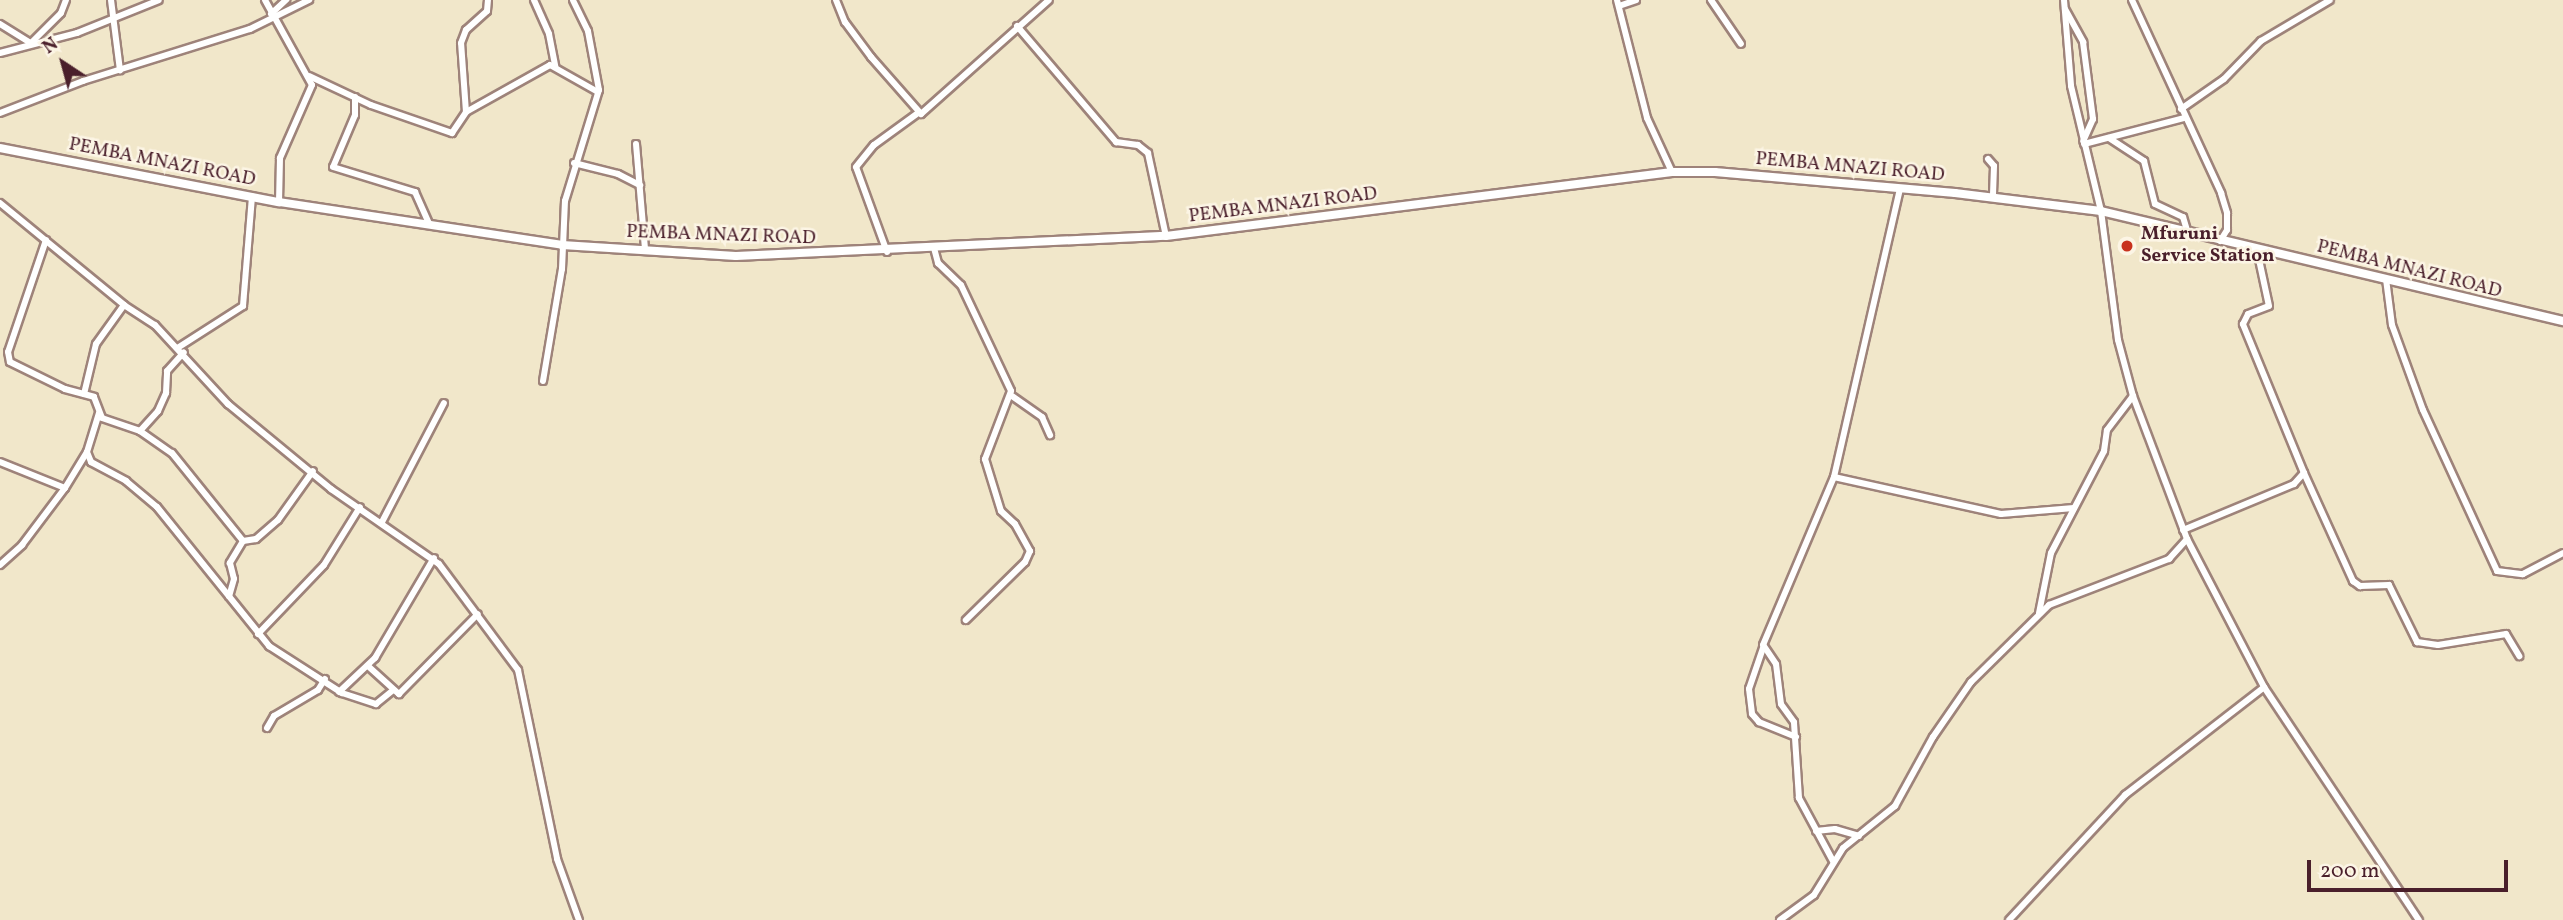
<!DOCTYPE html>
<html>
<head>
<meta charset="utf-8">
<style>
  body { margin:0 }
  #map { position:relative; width:2563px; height:920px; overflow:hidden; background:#f1e7ca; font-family:Vollkorn,serif }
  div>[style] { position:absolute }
  .roads { filter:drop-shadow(2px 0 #9e837a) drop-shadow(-2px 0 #9e837a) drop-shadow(0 2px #9e837a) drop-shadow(0 -2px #9e837a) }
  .street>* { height:6px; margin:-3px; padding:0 3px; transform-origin:3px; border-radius:3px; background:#fff }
  .secondary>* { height:8px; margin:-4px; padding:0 4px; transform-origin:4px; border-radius:4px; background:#fff }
  .dots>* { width:19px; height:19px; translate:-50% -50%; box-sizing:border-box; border:4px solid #fcf5e5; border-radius:50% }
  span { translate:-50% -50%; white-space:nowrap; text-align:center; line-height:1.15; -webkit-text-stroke:5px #fcf5e5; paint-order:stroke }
  .street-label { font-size:19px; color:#4a1f2b }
  .poi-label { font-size:19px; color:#4a1f2b; font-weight:700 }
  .left { translate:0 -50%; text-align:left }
  .north { position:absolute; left:28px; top:28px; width:70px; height:70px; -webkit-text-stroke:5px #fcf5e5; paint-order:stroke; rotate:324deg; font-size:19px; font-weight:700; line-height:28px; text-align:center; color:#4a1f2b }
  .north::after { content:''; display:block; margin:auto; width:24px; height:32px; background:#4a1f2b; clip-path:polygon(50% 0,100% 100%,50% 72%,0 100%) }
  .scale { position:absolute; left:2307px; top:860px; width:201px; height:32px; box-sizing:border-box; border:4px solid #4a1f2b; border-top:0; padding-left:9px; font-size:21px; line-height:24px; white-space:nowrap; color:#4a1f2b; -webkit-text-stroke:5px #fcf5e5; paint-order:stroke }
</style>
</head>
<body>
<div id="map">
  <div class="roads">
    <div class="street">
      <div style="left:111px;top:0;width:71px;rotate:82.7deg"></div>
      <div style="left:265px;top:0;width:97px;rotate:61.1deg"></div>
      <div style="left:312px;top:85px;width:80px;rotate:113.7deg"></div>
      <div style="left:280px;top:158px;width:44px;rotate:91.3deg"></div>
      <div style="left:534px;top:0;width:37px;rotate:66deg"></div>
      <div style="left:549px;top:34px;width:33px;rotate:79deg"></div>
      <div style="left:836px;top:0;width:24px;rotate:68deg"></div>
      <div style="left:845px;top:22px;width:44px;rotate:53.4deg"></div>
      <div style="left:871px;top:57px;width:76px;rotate:48.7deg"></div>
      <div style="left:921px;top:114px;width:171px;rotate:-41.7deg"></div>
      <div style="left:1617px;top:0;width:122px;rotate:75.7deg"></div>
      <div style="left:1647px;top:118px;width:60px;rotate:65.2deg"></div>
      <div style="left:1711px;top:0;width:53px;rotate:55.7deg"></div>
      <div style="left:2064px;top:0;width:86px;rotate:85.3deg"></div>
      <div style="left:2071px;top:86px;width:129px;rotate:76.5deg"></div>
      <div style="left:2101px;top:211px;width:130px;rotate:82.5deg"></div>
      <div style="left:2118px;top:340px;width:58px;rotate:75deg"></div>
      <div style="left:2133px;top:396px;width:153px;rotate:69.3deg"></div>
      <div style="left:2187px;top:539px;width:167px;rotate:62.5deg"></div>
      <div style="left:2264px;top:687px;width:280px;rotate:56.4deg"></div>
      <div style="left:2132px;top:0;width:213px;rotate:65.2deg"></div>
      <div style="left:2221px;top:193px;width:21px;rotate:73deg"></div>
      <div style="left:2227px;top:213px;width:17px;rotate:90deg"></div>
      <div style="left:2227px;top:230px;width:13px;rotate:122deg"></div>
      <div style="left:1619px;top:6px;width:18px;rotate:-19deg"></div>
      <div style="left:2065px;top:9px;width:38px;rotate:61deg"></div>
      <div style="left:2083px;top:42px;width:78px;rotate:82.6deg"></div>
      <div style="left:2093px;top:119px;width:24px;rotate:114deg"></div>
      <div style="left:271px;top:14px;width:21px;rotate:-43deg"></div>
      <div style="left:0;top:24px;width:36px;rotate:32deg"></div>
      <div style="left:31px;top:43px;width:42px;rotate:-45deg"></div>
      <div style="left:61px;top:13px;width:14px;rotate:-69deg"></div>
      <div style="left:1017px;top:26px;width:153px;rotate:49.5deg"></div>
      <div style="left:1116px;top:142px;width:22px;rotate:8deg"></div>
      <div style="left:1138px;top:145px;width:13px;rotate:39deg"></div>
      <div style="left:1148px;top:153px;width:85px;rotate:77.8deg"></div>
      <div style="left:0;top:53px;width:80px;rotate:-14.6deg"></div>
      <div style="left:77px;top:33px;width:88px;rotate:-21.9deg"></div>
      <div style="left:309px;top:76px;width:68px;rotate:25.1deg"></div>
      <div style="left:371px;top:105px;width:86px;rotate:19.1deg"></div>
      <div style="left:452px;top:133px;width:25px;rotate:-56deg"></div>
      <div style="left:466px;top:112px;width:69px;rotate:-94.1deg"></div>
      <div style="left:461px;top:43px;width:14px;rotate:-69deg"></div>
      <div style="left:466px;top:30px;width:28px;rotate:-42deg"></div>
      <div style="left:487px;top:11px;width:11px;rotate:-85deg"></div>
      <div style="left:355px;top:97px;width:18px;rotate:90deg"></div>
      <div style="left:355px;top:115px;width:56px;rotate:112.9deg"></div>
      <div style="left:333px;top:167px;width:86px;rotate:17deg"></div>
      <div style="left:415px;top:192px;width:35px;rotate:66deg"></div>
      <div style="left:2181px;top:109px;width:52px;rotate:-34.9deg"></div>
      <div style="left:2224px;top:79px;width:53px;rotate:-45.8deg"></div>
      <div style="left:2261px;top:41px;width:80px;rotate:-30.7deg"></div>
      <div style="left:466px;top:112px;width:96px;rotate:-29.2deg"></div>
      <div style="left:550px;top:65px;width:55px;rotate:29.4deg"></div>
      <div style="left:0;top:113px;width:89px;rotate:-21.1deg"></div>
      <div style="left:83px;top:81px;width:175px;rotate:-17.3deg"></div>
      <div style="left:250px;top:29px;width:66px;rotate:-26.2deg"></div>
      <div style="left:2109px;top:138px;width:42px;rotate:33.3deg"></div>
      <div style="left:2144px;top:161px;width:44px;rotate:75.7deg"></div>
      <div style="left:2155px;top:204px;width:31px;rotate:25deg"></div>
      <div style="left:2183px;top:217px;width:17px;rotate:73deg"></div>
      <div style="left:636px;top:144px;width:106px;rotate:85.1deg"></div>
      <div style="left:2084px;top:144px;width:103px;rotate:-14.6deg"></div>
      <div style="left:1988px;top:159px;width:9px;rotate:49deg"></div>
      <div style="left:1994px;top:166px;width:32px;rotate:92deg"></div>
      <div style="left:574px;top:163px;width:45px;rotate:14deg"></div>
      <div style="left:618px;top:174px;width:25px;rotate:27deg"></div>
      <div style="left:0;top:203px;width:161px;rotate:39.4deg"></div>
      <div style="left:124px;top:305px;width:37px;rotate:33deg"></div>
      <div style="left:155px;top:325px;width:108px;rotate:47.3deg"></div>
      <div style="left:228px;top:404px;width:134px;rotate:39.5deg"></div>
      <div style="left:331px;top:489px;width:131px;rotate:34.8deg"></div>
      <div style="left:439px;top:564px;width:132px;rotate:53.3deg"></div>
      <div style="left:518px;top:670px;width:193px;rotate:78.3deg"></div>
      <div style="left:557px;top:859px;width:65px;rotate:70.2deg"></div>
      <div style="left:46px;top:240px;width:118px;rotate:108.7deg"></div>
      <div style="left:8px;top:352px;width:10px;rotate:79deg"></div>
      <div style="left:10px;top:362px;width:61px;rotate:26.1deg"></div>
      <div style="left:65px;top:389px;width:30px;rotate:15deg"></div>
      <div style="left:94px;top:397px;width:22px;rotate:69deg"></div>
      <div style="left:102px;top:418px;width:40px;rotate:18.9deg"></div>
      <div style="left:140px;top:431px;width:27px;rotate:-48deg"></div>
      <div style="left:158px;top:411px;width:20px;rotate:-66deg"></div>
      <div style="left:166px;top:393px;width:22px;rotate:-87deg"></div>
      <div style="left:167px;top:371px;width:25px;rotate:-48deg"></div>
      <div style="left:934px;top:248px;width:16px;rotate:75deg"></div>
      <div style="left:938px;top:263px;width:32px;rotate:44deg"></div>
      <div style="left:961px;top:285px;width:117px;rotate:64.7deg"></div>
      <div style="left:1011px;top:391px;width:73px;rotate:110.9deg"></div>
      <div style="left:985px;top:459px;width:54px;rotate:72.9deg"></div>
      <div style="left:1001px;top:511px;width:19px;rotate:43deg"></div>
      <div style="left:1015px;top:524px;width:31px;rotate:61deg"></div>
      <div style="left:1030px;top:551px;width:12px;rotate:114deg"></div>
      <div style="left:1025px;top:562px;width:83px;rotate:135.5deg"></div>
      <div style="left:887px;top:252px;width:90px;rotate:-110deg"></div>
      <div style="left:856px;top:167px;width:28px;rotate:-51deg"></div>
      <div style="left:874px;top:145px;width:54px;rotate:-36deg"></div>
      <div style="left:2386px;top:279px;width:46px;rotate:82.6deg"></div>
      <div style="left:2392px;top:325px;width:90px;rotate:70deg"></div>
      <div style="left:2423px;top:410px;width:177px;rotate:65.3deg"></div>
      <div style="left:2497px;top:571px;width:26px;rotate:7deg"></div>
      <div style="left:2523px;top:574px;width:45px;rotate:-27.7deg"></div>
      <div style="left:179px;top:347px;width:76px;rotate:-32.6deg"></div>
      <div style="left:243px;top:306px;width:110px;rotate:-85.3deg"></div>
      <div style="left:543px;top:381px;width:114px;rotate:-80.4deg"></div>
      <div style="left:562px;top:269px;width:68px;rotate:-87.5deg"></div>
      <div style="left:565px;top:201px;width:116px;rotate:-73deg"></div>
      <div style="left:599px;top:90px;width:60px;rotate:-100.6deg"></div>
      <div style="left:588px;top:31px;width:34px;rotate:-116deg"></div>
      <div style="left:84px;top:394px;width:51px;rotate:-76.5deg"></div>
      <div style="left:96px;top:344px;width:48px;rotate:-54.3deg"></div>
      <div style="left:1012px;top:396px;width:37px;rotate:35deg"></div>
      <div style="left:1042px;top:417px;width:20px;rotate:66deg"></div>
      <div style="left:99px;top:413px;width:41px;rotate:107.1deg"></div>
      <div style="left:87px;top:452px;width:11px;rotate:68deg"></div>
      <div style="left:91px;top:462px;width:40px;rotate:28deg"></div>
      <div style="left:126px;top:481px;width:40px;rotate:40deg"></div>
      <div style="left:157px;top:507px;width:179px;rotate:51.1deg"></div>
      <div style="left:269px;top:646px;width:87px;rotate:32.8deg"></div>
      <div style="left:342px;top:693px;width:36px;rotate:18deg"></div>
      <div style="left:376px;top:704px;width:21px;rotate:-39deg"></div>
      <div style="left:140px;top:431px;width:39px;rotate:35deg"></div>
      <div style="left:172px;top:453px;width:113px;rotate:51.1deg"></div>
      <div style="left:243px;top:541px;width:26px;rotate:121deg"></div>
      <div style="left:230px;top:563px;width:16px;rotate:76deg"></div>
      <div style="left:234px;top:579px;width:18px;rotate:106deg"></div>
      <div style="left:0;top:462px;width:70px;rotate:21.8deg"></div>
      <div style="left:65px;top:488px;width:42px;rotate:-58.6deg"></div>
      <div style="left:2304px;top:473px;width:119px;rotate:65.6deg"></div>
      <div style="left:2353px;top:581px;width:9px;rotate:36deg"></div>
      <div style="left:2360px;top:586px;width:29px;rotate:-2deg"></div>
      <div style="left:2389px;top:585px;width:64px;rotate:63.8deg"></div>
      <div style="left:2417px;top:642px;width:21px;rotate:8deg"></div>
      <div style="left:2438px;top:645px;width:69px;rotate:-9.2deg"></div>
      <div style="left:2506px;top:634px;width:26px;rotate:59deg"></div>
      <div style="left:1834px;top:477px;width:171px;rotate:12.5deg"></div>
      <div style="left:2001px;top:514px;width:73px;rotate:-4.7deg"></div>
      <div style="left:382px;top:522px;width:134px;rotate:-62.5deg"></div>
      <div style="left:2183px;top:530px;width:120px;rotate:-22.5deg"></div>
      <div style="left:2294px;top:484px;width:15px;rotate:-48deg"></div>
      <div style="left:2304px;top:473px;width:161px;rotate:-112.3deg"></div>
      <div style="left:2243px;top:324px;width:11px;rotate:-63deg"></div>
      <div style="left:2248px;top:314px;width:22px;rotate:-21deg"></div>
      <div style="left:2269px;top:306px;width:57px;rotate:-102.1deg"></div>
      <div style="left:243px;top:541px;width:13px;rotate:-9deg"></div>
      <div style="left:256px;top:539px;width:29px;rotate:-41deg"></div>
      <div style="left:278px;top:520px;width:60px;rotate:-54.5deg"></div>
      <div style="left:0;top:565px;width:30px;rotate:-42deg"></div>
      <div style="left:22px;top:545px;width:71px;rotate:-53deg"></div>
      <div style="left:2039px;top:613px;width:61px;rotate:-78.7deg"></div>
      <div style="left:2051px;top:553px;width:115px;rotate:-62.5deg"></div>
      <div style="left:2104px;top:451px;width:21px;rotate:-82deg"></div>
      <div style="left:2107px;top:430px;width:43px;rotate:-52.6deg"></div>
      <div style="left:258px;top:634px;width:95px;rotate:-46.3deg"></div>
      <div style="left:324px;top:565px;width:68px;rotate:-58.2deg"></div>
      <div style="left:1763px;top:648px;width:43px;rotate:108.9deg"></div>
      <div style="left:1749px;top:689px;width:25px;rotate:83deg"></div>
      <div style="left:1752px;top:714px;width:11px;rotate:49deg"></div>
      <div style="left:1759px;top:722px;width:40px;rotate:22deg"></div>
      <div style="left:368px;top:666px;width:42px;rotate:42.1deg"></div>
      <div style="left:399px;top:694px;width:112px;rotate:-45.4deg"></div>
      <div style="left:339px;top:692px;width:50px;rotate:-43.4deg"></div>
      <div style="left:375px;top:658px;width:116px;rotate:-59.5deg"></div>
      <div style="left:267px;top:728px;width:14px;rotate:-60deg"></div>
      <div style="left:274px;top:716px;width:51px;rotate:-30.6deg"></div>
      <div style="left:318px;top:690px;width:13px;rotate:-58deg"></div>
      <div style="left:1816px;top:831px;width:19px;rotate:-6deg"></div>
      <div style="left:1835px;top:829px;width:25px;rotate:16deg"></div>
      <div style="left:1833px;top:861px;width:72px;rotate:-118.4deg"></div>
      <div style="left:1799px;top:798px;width:76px;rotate:-93.8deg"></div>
      <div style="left:1794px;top:722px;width:22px;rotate:-126deg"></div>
      <div style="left:1781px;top:704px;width:40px;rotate:-97.1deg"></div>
      <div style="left:1776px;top:664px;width:23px;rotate:-124deg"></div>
      <div style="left:1763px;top:645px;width:182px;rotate:-67.1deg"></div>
      <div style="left:1834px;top:477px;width:295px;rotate:-77.1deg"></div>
      <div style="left:1780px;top:920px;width:42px;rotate:-36.3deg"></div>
      <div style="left:1814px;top:895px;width:55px;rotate:-58.3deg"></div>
      <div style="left:1843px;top:848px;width:67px;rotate:-38.9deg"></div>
      <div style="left:1895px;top:806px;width:79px;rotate:-61.2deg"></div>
      <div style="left:1933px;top:737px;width:67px;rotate:-55.4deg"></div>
      <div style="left:1971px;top:682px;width:110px;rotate:-44.6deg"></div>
      <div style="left:2049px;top:605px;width:129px;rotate:-21deg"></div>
      <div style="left:2169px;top:559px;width:27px;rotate:-48deg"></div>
      <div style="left:2009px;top:920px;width:171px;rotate:-47.1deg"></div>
      <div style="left:2125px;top:795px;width:176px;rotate:-37.8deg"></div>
    </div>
    <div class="secondary">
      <div style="left:0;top:148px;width:284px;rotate:11deg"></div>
      <div style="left:279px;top:202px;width:286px;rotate:8.6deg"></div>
      <div style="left:562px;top:245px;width:174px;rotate:3.6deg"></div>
      <div style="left:736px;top:256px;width:430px;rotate:-2.7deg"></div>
      <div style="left:1166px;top:236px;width:510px;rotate:-7.21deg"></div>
      <div style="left:1672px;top:172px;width:43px"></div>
      <div style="left:1715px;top:172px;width:241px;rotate:5deg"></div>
      <div style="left:1955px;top:193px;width:147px;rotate:7deg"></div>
      <div style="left:2101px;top:211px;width:475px;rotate:13.4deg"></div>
    </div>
  </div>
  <div class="dots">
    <div style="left:2127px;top:246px;background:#c8321e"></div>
  </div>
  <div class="street-label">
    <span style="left:162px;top:163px;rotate:11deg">PEMBA MNAZI ROAD</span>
    <span style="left:1850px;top:168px;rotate:5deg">PEMBA MNAZI ROAD</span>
    <span style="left:1283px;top:206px;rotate:-7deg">PEMBA MNAZI ROAD</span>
    <span style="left:721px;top:236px;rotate:2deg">PEMBA MNAZI ROAD</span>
    <span style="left:2409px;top:270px;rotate:14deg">PEMBA MNAZI ROAD</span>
  </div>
  <div class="poi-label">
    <span class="left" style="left:2141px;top:246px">Mfuruni<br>Service Station</span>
  </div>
  <div class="north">N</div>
  <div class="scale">200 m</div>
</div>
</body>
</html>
